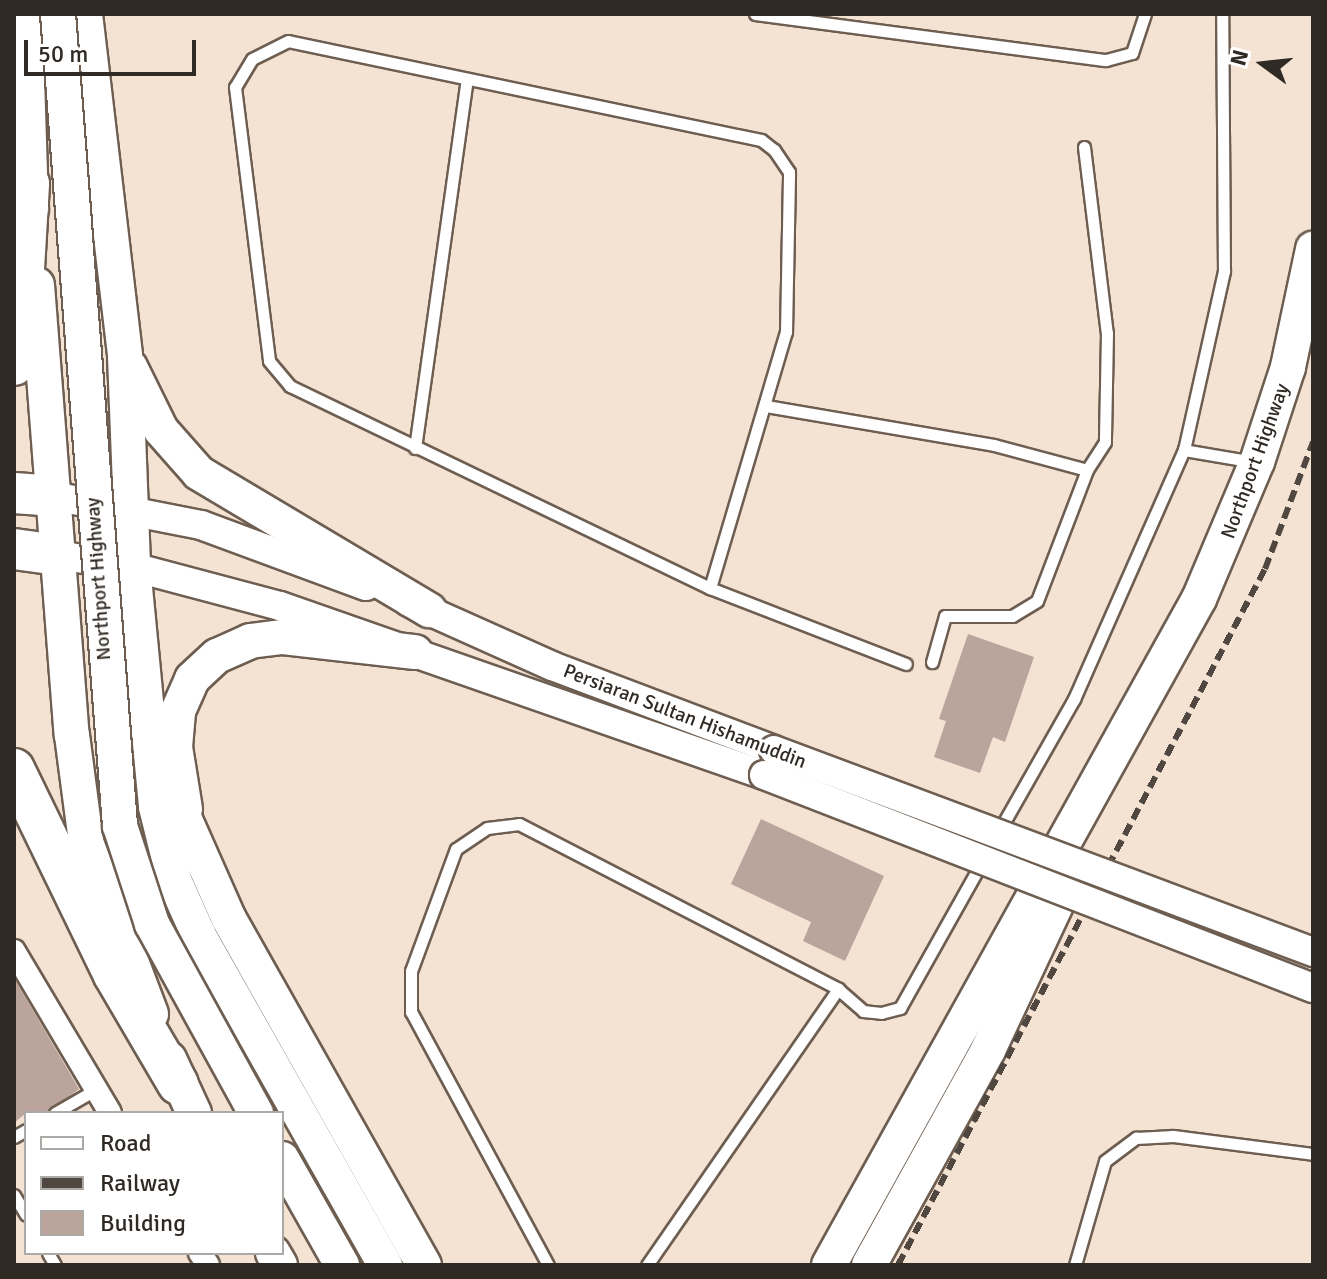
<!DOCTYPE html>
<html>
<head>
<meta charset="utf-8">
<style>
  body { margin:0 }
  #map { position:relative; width:1327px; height:1279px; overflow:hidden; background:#f4e2d3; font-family:Signika,sans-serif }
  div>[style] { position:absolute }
  .building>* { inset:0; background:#baa49c }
  .roads { filter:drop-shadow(2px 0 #6d5e51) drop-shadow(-2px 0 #6d5e51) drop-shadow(0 2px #6d5e51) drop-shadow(0 -2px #6d5e51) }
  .service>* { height:11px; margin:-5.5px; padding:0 5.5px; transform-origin:5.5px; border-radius:5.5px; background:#fff }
  .minor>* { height:22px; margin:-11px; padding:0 11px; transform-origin:11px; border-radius:11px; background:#fff }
  .tertiary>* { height:28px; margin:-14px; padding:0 14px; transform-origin:14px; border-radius:14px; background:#fff }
  .primary>* { height:34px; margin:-17px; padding:0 17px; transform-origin:17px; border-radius:17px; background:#fff }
  .motorway>* { height:40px; margin:-20px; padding:0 20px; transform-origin:20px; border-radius:20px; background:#fff }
  .rail>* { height:6px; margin-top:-3px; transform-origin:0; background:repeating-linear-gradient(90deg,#4f4740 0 12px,transparent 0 18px) }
  .bridges { filter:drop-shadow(2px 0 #6d5e51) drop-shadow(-2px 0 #6d5e51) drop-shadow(0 2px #6d5e51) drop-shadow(0 -2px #6d5e51) }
  .tertiary-bridge>* { height:28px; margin:-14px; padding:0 14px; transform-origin:14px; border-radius:14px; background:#fff }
  .primary-bridge>* { height:34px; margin:-17px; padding:0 17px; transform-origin:17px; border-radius:17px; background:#fff }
  span { translate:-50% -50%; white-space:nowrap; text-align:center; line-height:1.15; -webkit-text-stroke:6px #fff; paint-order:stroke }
  .street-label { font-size:20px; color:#302a24 }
  .frame { position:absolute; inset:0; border:16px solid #302a24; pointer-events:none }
  .legend { position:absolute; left:24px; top:1111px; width:260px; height:144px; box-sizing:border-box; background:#fff; border:2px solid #acaaa7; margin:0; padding:10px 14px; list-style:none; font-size:24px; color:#302a24 }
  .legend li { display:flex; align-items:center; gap:16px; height:40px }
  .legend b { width:40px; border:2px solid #acaaa7 }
  .north { position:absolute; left:1223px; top:24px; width:80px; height:80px; -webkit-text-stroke:6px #fff; paint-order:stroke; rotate:285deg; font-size:22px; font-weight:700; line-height:32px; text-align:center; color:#302a24 }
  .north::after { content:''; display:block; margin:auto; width:28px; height:36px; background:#302a24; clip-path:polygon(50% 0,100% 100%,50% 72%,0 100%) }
  .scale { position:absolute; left:24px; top:40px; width:172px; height:36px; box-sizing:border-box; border:4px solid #302a24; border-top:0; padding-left:10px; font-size:24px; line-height:28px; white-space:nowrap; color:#302a24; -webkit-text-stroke:6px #fff; paint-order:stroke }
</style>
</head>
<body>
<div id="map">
  <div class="building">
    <div style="clip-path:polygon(968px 634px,1034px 657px,1005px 742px,993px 737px,980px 773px,934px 757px,946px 721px,939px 719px)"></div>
    <div style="clip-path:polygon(761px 819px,884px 876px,845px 961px,803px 941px,811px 922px,731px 884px)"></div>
    <div style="clip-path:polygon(14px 978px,79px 1089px,47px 1113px,26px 1113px,14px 1123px)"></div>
  </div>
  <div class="roads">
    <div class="service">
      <div style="left:755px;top:14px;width:354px;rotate:7.5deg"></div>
      <div style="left:1106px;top:60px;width:27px;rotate:-15deg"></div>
      <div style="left:1132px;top:53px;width:41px;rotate:-71.6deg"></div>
      <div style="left:1084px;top:147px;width:187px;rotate:83deg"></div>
      <div style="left:1107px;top:333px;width:109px;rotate:91.1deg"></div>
      <div style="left:1105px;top:442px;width:33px;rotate:123deg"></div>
      <div style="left:766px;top:406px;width:231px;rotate:9.7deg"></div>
      <div style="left:994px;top:445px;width:96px;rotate:15deg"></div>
      <div style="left:1087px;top:470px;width:140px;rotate:110.9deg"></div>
      <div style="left:1037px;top:601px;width:29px;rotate:149deg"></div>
      <div style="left:1012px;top:616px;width:67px;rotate:180deg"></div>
      <div style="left:945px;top:616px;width:48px;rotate:105.8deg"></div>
      <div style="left:415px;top:448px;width:372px;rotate:-82deg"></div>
      <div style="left:1184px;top:450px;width:71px;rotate:9.7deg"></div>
      <div style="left:710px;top:588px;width:267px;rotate:-73.5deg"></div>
      <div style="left:786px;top:332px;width:160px;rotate:-88.9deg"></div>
      <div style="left:789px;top:172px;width:27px;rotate:-124deg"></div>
      <div style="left:774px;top:150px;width:16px;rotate:-142deg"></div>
      <div style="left:761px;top:140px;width:483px;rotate:-168.2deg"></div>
      <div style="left:288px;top:41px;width:40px;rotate:153.4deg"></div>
      <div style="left:252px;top:59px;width:33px;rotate:121deg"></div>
      <div style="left:235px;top:87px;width:276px;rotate:82.9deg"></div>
      <div style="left:269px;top:361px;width:33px;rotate:50deg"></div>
      <div style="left:290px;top:386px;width:466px;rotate:25.7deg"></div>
      <div style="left:710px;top:588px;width:210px;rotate:21.2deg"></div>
      <div style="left:999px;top:831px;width:152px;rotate:-60.4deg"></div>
      <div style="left:1074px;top:699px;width:272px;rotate:-66.2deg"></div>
      <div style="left:1184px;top:450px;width:183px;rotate:-77.4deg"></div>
      <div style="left:1224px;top:271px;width:257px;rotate:-90.4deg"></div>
      <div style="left:55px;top:1113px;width:46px;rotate:-29.9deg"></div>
      <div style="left:14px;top:1137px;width:14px;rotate:-30deg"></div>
      <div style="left:14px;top:1195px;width:23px;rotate:59deg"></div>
      <div style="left:48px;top:1253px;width:14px;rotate:60deg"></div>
      <div style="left:548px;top:1265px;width:288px;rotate:-118.4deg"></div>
      <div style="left:411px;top:1012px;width:41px;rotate:-90deg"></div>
      <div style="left:411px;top:971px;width:130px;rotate:-69.8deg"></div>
      <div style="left:456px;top:849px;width:37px;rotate:-34deg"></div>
      <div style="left:487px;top:828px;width:32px;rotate:-7deg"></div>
      <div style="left:519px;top:824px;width:359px;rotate:27.3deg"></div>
      <div style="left:838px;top:989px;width:33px;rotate:41deg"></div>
      <div style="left:863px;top:1011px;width:18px;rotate:6deg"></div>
      <div style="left:881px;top:1013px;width:20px;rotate:-15deg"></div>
      <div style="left:900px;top:1008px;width:170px;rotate:-60.7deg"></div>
      <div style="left:647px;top:1265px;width:336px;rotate:-55.3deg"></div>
      <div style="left:1075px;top:1265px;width:108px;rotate:-73.9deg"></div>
      <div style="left:1105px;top:1161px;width:39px;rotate:-37deg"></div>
      <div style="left:1136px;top:1138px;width:37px;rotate:-3deg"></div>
      <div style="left:1173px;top:1136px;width:141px;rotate:7.3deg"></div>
    </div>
    <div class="minor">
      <div style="left:14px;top:951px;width:188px;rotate:59.3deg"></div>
      <div style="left:200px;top:1253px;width:14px;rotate:56deg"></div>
    </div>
    <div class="tertiary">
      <div style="left:53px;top:496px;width:151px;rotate:11.1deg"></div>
      <div style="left:201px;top:525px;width:176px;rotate:20.3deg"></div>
      <div style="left:58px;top:555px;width:76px;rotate:9.1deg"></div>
      <div style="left:133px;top:567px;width:152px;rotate:14.9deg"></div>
      <div style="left:280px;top:606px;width:513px;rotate:19.25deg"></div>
      <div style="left:409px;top:602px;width:157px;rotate:24.1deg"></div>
      <div style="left:552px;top:666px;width:237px;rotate:20.7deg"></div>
    </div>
    <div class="primary">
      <div style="left:25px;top:14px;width:194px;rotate:88.2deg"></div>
      <div style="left:85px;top:14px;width:344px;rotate:83.3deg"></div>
      <div style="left:125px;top:356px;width:211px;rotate:87.8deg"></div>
      <div style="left:133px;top:567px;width:241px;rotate:84.5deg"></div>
      <div style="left:156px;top:807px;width:75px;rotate:76.1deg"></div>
      <div style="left:174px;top:880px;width:61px;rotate:65.9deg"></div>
      <div style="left:199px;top:936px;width:378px;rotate:60.5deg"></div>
      <div style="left:37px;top:285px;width:451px;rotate:85.6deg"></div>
      <div style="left:72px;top:735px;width:108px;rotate:82.5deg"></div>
      <div style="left:86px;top:842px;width:184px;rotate:69.3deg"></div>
      <div style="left:130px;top:367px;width:70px;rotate:63.8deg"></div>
      <div style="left:161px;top:430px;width:57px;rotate:48.5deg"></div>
      <div style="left:199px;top:473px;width:268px;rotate:30.8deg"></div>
      <div style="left:170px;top:786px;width:145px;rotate:66.1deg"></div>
      <div style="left:229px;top:919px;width:397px;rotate:60.6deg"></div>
      <div style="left:185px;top:809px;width:63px;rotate:-99.2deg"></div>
      <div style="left:175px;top:747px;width:36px;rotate:-85deg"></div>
      <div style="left:178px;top:711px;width:35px;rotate:-66deg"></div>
      <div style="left:192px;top:679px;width:34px;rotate:-43deg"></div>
      <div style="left:217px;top:656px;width:36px;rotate:-24deg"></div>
      <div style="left:250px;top:641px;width:33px;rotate:-7deg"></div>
      <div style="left:283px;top:637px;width:133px;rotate:6.5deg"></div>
      <div style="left:169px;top:1059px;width:60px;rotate:65.2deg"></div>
      <div style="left:282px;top:1159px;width:122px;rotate:60.5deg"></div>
      <div style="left:273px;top:1253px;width:14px;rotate:60deg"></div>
      <div style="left:829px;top:1265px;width:762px;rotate:-60.95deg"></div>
      <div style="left:1199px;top:599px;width:149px;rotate:-67.1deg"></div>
      <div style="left:1257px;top:462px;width:100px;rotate:-71.9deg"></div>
      <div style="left:1288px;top:367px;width:121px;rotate:-78deg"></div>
      <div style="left:869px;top:1265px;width:246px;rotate:-61deg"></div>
      <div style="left:988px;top:1050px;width:203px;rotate:-64.9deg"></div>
    </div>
    <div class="motorway">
      <div style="left:14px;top:365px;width:13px;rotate:-67deg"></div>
      <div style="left:19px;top:353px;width:170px;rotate:-86.6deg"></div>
      <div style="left:14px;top:493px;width:39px;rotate:4deg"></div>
      <div style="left:14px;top:549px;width:44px;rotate:7.8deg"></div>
      <div style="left:14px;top:769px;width:229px;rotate:64.1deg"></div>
      <div style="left:114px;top:975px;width:126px;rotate:59.6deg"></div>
    </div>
  </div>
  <div class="rail">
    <div style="left:898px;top:1265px;width:787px;rotate:-62.2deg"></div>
    <div style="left:1265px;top:569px;width:136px;rotate:-69.3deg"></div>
  </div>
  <div class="bridges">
    <div class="tertiary-bridge">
      <div style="left:774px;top:750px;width:576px;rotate:20.54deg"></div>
      <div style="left:764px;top:775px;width:589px;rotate:21.21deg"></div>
    </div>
    <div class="primary-bridge">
      <div style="left:58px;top:14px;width:814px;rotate:85.63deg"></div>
      <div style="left:120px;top:826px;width:103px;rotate:71.9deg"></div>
      <div style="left:152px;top:924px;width:216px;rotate:61.2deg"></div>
    </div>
  </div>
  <div class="street-label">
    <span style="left:1255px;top:461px;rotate:-70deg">Northport Highway</span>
    <span style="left:98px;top:579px;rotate:-94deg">Northport Highway</span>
    <span style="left:685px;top:716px;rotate:21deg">Persiaran Sultan Hishamuddin</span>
  </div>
  <div class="frame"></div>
  <ul class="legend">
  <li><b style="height:10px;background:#fff"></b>Road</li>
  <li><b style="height:10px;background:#4f4740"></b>Railway</li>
  <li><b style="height:22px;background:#baa49c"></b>Building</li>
  </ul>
  <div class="north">N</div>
  <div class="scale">50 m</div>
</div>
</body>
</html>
